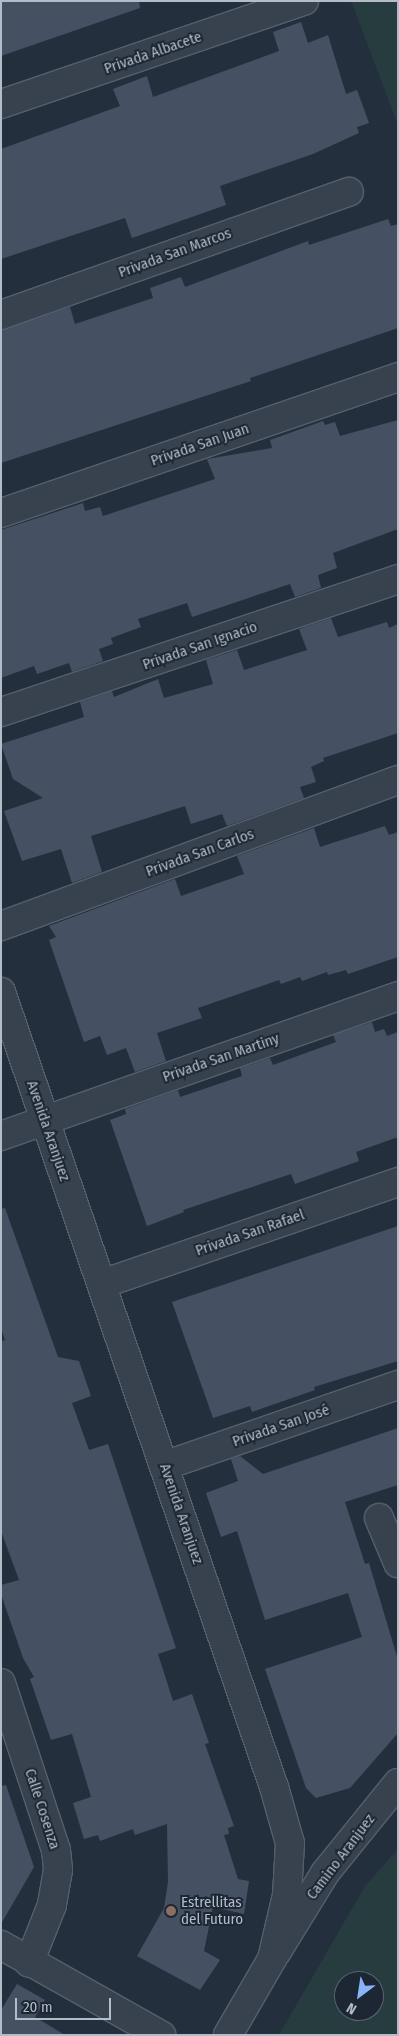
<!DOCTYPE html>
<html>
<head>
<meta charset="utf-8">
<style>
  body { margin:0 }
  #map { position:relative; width:399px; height:2036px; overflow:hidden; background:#242f3e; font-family:"Fira Sans Condensed",sans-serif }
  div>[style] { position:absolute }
  .green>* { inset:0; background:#263c3f }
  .building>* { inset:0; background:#455162 }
  .roads { filter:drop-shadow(1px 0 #565f6c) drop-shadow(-1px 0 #565f6c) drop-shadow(0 1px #565f6c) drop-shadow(0 -1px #565f6c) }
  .minor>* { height:28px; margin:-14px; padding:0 14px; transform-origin:14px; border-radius:14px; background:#38414e }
  .tertiary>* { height:28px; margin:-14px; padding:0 14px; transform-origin:14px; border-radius:14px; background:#38414e }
  .dots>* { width:14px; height:14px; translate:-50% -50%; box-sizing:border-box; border:2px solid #1d2633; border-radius:50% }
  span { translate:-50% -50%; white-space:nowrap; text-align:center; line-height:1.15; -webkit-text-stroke:4px #1d2633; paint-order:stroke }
  .street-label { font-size:15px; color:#b4bcc9 }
  .poi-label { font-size:15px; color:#b4bcc9 }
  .left { translate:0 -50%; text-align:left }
  .frame { position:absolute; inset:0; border:2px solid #b4bcc9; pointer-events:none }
  .north { position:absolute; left:334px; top:1971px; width:50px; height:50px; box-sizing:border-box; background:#1d2633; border:1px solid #59626f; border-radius:50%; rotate:211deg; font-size:14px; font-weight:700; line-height:20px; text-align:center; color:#b4bcc9 }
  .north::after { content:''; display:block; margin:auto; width:18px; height:22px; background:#8ab4f8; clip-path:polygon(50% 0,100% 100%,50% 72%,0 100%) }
  .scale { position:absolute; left:15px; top:1998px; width:96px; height:22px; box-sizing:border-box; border:2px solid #b4bcc9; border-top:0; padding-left:6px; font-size:15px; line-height:18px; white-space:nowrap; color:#b4bcc9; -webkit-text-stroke:4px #1d2633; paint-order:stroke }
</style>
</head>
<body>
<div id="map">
  <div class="green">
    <div style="clip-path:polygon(351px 1px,398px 1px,398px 125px)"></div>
    <div style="clip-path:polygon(evenodd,398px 1849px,398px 2035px,279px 2035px,365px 1886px,398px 1849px,344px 1981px,374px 1981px,374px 2011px,344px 2011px,344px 1981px)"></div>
  </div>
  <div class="building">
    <div style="clip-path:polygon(1px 1px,139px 1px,140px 8px,1px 56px)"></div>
    <div style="clip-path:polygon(301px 22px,308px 43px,328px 35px,346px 94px,357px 90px,369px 123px,357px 127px,359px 133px,313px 154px,220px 186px,226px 205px,152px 231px,132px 238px,125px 218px,1px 259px,1px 149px,120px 106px,113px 89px,147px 76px,153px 97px,279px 51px,273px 32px)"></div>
    <div style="clip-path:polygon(388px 219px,391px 226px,398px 224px,398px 328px,250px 378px,251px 381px,1px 463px,1px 330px,70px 307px,75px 324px,153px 298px,150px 288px,181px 277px,185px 287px,308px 241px,309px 245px)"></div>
    <div style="clip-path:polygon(398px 420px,398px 529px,333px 553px,337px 568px,318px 575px,321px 588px,295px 597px,290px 584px,192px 617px,187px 603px,138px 619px,141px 627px,111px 638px,113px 644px,99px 649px,103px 661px,72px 672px,69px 663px,37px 674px,34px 666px,1px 678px,1px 530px,83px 503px,85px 511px,100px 507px,103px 516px,215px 479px,207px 459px,272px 448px,270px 440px,323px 421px,325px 425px,335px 422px,340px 436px)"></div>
    <div style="clip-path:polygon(331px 618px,338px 637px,387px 622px,389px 628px,398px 624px,398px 733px,323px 758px,324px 761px,311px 767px,316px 782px,300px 787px,304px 798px,227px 826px,222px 814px,191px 824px,185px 806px,91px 836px,102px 872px,72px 883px,61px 849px,22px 861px,4px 811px,43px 798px,13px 779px,1px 744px,84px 717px,80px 702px,112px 691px,114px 697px,158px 679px,164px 698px,213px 684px,206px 660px,237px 650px,244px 670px,307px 650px,299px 629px)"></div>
    <div style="clip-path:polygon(385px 826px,389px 835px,398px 832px,398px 957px,348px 974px,346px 970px,328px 975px,327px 972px,302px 981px,300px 977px,281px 984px,279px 980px,198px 1008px,202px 1018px,157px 1033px,166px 1061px,135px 1072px,126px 1048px,107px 1055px,100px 1036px,84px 1042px,49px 940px,56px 937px,49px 926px,175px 879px,181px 896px,244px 874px,237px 856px,314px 828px,320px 847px)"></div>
    <div style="clip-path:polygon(372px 1022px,375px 1032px,384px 1029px,387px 1036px,398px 1032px,398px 1137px,356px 1152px,359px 1161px,295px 1184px,291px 1174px,183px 1210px,184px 1212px,147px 1226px,110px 1120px,126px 1114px,125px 1109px,178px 1090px,180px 1097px,242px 1076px,240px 1068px,270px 1058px,273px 1065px,336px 1042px,333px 1035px)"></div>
    <div style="clip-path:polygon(5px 1208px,58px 1357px,79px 1361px,91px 1396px,72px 1403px,89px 1450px,108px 1444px,176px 1648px,158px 1654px,173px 1701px,192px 1694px,209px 1743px,205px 1744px,234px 1826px,228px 1828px,229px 1834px,224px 1835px,238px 1879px,249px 1881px,244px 1914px,213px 1907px,204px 1951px,220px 1960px,200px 1990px,137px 1956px,164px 1908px,168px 1882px,167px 1824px,135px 1835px,133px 1829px,100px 1841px,98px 1835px,84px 1839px,73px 1803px,91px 1797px,72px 1734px,51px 1740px,30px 1679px,34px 1677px,23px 1658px,1px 1594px,1px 1585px,19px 1580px,1px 1531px,1px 1341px,5px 1340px,1px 1328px,1px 1209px)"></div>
    <div style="clip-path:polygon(398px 1226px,398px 1361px,314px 1387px,315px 1390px,252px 1412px,250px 1406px,213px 1418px,172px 1302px)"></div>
    <div style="clip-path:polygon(398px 1428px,398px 1485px,345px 1502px,365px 1564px,369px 1563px,398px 1660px,398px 1733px,350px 1788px,316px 1798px,306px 1788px,265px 1669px,362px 1637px,348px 1593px,265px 1620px,237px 1531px,221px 1537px,206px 1493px,238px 1481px,231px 1459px,240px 1456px,263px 1474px)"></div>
    <div style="clip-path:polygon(6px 1785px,34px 1867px,1px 1924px,1px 1786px)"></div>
    <div style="clip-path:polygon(17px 1984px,45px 2000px,35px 2017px,65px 2035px,1px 2035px,1px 2010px)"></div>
  </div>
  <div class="roads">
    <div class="minor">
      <div style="left:1px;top:104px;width:320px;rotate:-18.8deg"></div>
      <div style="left:1px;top:315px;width:369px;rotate:-19.5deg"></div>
      <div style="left:1px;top:513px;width:420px;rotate:-18.9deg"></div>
      <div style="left:1px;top:712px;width:419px;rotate:-18.5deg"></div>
      <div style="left:1px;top:926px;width:423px;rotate:-20.2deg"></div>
      <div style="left:1px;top:1136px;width:421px;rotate:-19.4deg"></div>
      <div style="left:102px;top:1284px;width:313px;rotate:-19deg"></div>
      <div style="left:164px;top:1466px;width:248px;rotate:-19.1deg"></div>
      <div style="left:379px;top:1518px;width:49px;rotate:67.1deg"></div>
      <div style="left:1px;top:1683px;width:176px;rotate:71.8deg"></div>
      <div style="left:56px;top:1850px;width:20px;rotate:84deg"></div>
      <div style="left:58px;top:1870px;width:36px;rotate:100deg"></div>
      <div style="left:52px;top:1905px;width:62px;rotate:111.6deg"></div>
      <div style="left:1px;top:1945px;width:184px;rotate:29.4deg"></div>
      <div style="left:276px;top:1953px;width:94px;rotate:-58.5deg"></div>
      <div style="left:325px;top:1873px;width:116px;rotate:-51deg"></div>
    </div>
    <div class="tertiary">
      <div style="left:1px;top:992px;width:841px;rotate:71.05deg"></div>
      <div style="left:274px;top:1787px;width:58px;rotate:74.1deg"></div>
      <div style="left:290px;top:1843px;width:52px;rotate:93.3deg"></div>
      <div style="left:287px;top:1895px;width:66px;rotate:103.2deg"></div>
      <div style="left:272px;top:1959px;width:88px;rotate:120.1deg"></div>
    </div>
  </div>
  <div class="dots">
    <div style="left:171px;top:1911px;background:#8d6e63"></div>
  </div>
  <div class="street-label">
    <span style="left:153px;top:53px;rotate:-19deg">Privada Albacete</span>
    <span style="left:175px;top:253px;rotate:-20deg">Privada San Marcos</span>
    <span style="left:200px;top:445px;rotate:-19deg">Privada San Juan</span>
    <span style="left:200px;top:646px;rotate:-19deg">Privada San Ignacio</span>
    <span style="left:200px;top:853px;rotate:-20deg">Privada San Carlos</span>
    <span style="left:221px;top:1058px;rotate:-19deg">Privada San Martiny</span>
    <span style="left:48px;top:1131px;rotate:71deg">Avenida Aranjuez</span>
    <span style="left:250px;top:1233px;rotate:-19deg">Privada San Rafael</span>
    <span style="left:281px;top:1426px;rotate:-19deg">Privada San José</span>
    <span style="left:181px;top:1514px;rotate:71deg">Avenida Aranjuez</span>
    <span style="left:42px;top:1809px;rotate:72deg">Calle Cosenza</span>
    <span style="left:341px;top:1857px;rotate:-53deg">Camino Aranjuez</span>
  </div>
  <div class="poi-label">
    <span class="left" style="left:181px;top:1911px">Estrellitas<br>del Futuro</span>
  </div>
  <div class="frame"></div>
  <div class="north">N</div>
  <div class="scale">20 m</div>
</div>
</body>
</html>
